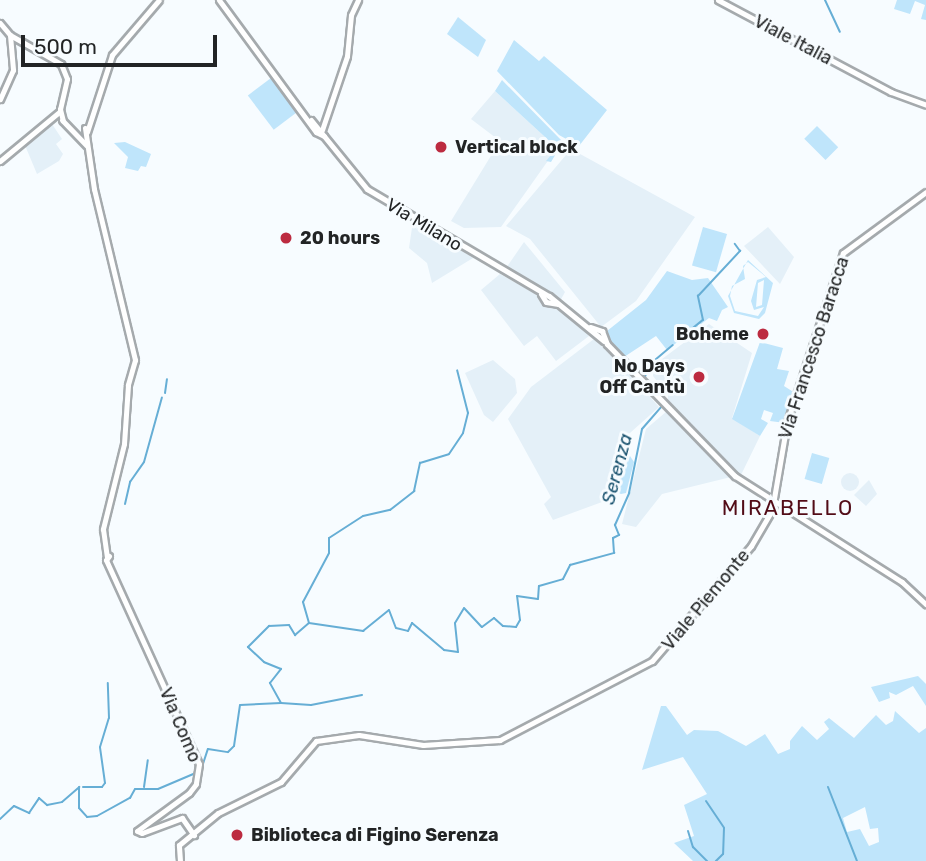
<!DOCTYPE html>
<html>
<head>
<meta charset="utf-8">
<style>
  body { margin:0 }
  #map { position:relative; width:926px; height:861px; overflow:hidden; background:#f7fcff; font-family:Rubik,sans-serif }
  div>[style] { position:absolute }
  .built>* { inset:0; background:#e4f0f8 }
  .round { border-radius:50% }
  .green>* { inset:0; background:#bfe5fb; transform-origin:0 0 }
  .stream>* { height:2px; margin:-1px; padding:0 1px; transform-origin:1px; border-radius:1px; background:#66aed5 }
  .roads { filter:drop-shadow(2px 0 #a5aaad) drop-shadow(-2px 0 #a5aaad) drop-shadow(0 2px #a5aaad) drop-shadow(0 -2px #a5aaad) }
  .secondary>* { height:5px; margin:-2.5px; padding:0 2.5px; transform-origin:2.5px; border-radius:2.5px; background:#fff }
  .dots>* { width:19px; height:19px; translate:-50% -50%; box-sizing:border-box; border:4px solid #f7fcff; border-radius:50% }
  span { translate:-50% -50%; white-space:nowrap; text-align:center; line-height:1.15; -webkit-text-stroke:6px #f7fcff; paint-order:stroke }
  .street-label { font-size:18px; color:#222425 }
  .poi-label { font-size:18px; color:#222425; font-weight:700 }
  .left { translate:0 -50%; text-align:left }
  .right { translate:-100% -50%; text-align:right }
  .water-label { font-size:19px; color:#1d5571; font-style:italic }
  .quarter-label { font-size:21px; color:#520c17; letter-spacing:2px }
  .scale { position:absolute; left:21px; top:35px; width:196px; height:32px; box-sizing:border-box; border:4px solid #222425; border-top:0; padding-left:9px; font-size:21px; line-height:24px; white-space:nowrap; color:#222425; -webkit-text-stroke:5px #f7fcff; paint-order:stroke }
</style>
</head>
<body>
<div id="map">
  <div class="built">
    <div style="clip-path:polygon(495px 91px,557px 148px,501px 227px,464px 228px,451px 221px,500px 141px,471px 119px)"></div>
    <div style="clip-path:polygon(52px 124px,62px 139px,56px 144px,63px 154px,59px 161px,37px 174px,24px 143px)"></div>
    <div style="clip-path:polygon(571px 149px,695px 217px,636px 301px,601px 327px,530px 239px,506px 226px)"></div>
    <div style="clip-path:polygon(413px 221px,467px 254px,473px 258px,432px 283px,427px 263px,409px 248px)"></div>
    <div style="clip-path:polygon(768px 227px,794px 257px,780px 284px,744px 246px)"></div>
    <div style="clip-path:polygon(524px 242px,565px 292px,559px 303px,504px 271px)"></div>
    <div style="clip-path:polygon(500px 274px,541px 297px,541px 302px,555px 304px,574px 317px,589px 336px,556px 361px,537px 336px,524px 346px,481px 290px)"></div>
    <div style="clip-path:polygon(709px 324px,752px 353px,732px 418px,760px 436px,740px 477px,668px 406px,668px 395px,653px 376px,654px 365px)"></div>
    <div style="clip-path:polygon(594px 339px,600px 340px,659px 407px,621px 441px,618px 458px,611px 466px,613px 498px,553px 520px,544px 504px,551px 497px,508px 419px,531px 387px)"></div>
    <div style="clip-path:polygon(493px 360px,515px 379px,517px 393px,493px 422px,484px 415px,465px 373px)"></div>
    <div style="clip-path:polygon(667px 411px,731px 477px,662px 494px,636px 527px,622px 524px,646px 429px)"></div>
    <div class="round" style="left:841px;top:473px;width:18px;height:18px"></div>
    <div style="clip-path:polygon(869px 480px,877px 494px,866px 506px,854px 495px)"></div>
  </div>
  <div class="green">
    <div style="clip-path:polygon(897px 0,926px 0,926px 20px,921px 19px,925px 5px,915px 1px,910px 14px,894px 9px)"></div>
    <div style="clip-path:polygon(458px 17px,486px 40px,478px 57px,447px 34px)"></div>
    <div style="clip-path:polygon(514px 40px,539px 61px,544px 56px,607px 110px,579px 146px,559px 135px,497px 71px)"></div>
    <div style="left:271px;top:78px;width:43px;height:29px;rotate:53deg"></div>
    <div style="clip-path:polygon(502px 80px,563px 142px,551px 162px,546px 161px,557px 148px,495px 91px)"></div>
    <div style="left:817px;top:126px;width:30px;height:18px;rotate:45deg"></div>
    <div style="clip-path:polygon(125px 142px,151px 154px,146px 167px,141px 166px,138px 171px,125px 168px,128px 157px,114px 143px)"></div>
    <div style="left:703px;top:227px;width:25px;height:40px;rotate:16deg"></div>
    <div style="clip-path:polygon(evenodd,748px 260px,773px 283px,765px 313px,759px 319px,734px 313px,728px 296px,748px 260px,748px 262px,766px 277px,757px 280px,751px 301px,754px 310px,764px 307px,758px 316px,735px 311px,730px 296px,732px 286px,745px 279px,743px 266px,748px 262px,748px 260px,764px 280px,762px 305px,756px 307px,758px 283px,764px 280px)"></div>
    <div style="clip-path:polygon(667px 271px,692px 280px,708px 278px,728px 307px,722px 310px,717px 321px,709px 318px,667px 350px,656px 336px,624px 357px,608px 340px,607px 331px,646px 300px)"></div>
    <div style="clip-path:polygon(760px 342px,783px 348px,777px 369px,789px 371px,784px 386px,795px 393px,785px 423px,770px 421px,773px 413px,764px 410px,761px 419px,768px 423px,760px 436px,732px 419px)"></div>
    <div style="clip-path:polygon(628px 453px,634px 462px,626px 493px,621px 494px,612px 490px,611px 466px)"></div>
    <div style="left:812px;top:453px;width:18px;height:27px;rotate:16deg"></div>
    <div style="clip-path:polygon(918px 676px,926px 684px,926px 706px,913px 686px,896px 695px,889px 692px,890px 698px,879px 702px,871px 687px)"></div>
    <div style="clip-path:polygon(evenodd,661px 706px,666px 706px,687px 735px,694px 730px,718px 731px,746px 746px,765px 734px,778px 754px,790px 749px,790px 741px,802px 726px,817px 740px,829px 729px,824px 722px,829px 718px,854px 738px,876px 715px,886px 725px,893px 721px,895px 711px,919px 733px,926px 728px,926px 861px,693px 861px,674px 843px,694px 836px,684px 805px,707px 794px,683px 757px,642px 770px,661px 706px,865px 807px,870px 829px,878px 828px,879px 842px,869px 846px,860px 829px,847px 832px,843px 818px,865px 807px)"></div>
  </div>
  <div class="stream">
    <div style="left:825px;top:0;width:35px;rotate:65deg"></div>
    <div style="left:678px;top:340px;width:32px;rotate:-39deg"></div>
    <div style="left:703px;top:320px;width:25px;rotate:-102deg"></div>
    <div style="left:698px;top:296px;width:62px;rotate:-47deg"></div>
    <div style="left:740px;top:251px;width:9px;rotate:-126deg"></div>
    <div style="left:644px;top:380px;width:16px;rotate:-72deg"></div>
    <div style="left:649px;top:365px;width:31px;rotate:-40deg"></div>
    <div style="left:165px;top:393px;width:14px;rotate:-82deg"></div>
    <div style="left:125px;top:504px;width:23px;rotate:-77deg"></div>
    <div style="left:130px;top:482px;width:24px;rotate:-55deg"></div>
    <div style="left:144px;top:462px;width:67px;rotate:-74.5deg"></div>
    <div style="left:309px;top:623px;width:22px;rotate:-106deg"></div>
    <div style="left:303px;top:602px;width:55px;rotate:-62deg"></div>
    <div style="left:329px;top:553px;width:15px;rotate:-90deg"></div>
    <div style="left:329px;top:538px;width:40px;rotate:-32.9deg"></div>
    <div style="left:363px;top:516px;width:28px;rotate:-13deg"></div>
    <div style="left:390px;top:510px;width:31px;rotate:-38deg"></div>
    <div style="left:414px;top:491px;width:29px;rotate:-78deg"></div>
    <div style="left:420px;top:463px;width:30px;rotate:-17deg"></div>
    <div style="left:449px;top:454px;width:25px;rotate:-56deg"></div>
    <div style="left:463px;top:433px;width:21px;rotate:-76deg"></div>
    <div style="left:468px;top:413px;width:44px;rotate:-104.3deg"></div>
    <div style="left:281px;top:703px;width:30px;rotate:4deg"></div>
    <div style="left:311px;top:705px;width:52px;rotate:-11.1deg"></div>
    <div style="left:201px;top:770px;width:22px;rotate:-72deg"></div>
    <div style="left:208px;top:749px;width:20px;rotate:9deg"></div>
    <div style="left:228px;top:752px;width:8px;rotate:-45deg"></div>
    <div style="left:234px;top:746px;width:41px;rotate:-81.7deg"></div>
    <div style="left:240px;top:705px;width:41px;rotate:-2.8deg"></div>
    <div style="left:281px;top:703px;width:23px;rotate:-119deg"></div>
    <div style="left:270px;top:683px;width:18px;rotate:-52deg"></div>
    <div style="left:281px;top:669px;width:18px;rotate:-158deg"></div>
    <div style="left:264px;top:662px;width:22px;rotate:-137deg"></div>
    <div style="left:248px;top:647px;width:30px;rotate:-45deg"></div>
    <div style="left:269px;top:626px;width:20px;rotate:-3deg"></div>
    <div style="left:289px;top:625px;width:12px;rotate:59deg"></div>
    <div style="left:295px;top:635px;width:18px;rotate:-41deg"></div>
    <div style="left:309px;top:623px;width:55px;rotate:8.4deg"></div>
    <div style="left:363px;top:631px;width:33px;rotate:-39deg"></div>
    <div style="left:389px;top:610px;width:19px;rotate:69deg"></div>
    <div style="left:396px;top:628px;width:12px;rotate:14deg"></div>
    <div style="left:408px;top:631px;width:9px;rotate:-63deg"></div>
    <div style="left:412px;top:623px;width:42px;rotate:40.2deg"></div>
    <div style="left:444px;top:650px;width:14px;rotate:8deg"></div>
    <div style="left:458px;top:652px;width:29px;rotate:-96deg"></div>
    <div style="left:455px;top:623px;width:17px;rotate:-59deg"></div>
    <div style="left:464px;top:608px;width:26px;rotate:47deg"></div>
    <div style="left:482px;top:627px;width:15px;rotate:-37deg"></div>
    <div style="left:494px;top:618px;width:12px;rotate:42deg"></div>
    <div style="left:503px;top:626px;width:13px;rotate:4deg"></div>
    <div style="left:516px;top:627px;width:8px;rotate:-60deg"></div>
    <div style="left:520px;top:620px;width:24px;rotate:-97deg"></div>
    <div style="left:517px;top:596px;width:21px;rotate:8deg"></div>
    <div style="left:538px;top:599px;width:13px;rotate:-86deg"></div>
    <div style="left:539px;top:586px;width:25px;rotate:-16deg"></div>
    <div style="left:563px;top:579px;width:16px;rotate:-63deg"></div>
    <div style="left:570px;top:565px;width:46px;rotate:-15.3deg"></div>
    <div style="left:614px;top:553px;width:15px;rotate:-94deg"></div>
    <div style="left:613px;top:538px;width:7px;rotate:-27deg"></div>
    <div style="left:619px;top:535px;width:11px;rotate:-112deg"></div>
    <div style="left:615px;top:525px;width:35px;rotate:-66deg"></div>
    <div style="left:629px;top:493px;width:65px;rotate:-78.5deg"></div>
    <div style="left:642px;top:429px;width:30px;rotate:-49deg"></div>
    <div style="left:83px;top:787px;width:19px"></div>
    <div style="left:102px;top:787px;width:5px;rotate:-53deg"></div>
    <div style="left:105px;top:783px;width:36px;rotate:-98deg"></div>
    <div style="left:100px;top:747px;width:30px;rotate:-73deg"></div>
    <div style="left:109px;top:718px;width:35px;rotate:-92deg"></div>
    <div style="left:144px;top:787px;width:27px;rotate:-82deg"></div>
    <div style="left:828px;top:787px;width:79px;rotate:68.6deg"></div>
    <div style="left:706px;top:801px;width:32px;rotate:56deg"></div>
    <div style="left:724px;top:828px;width:26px;rotate:92deg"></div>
    <div style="left:723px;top:854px;width:10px;rotate:135deg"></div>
    <div style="left:0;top:819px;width:19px;rotate:-43deg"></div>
    <div style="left:14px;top:806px;width:17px;rotate:25deg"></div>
    <div style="left:29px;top:813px;width:18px;rotate:-56deg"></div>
    <div style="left:39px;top:798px;width:11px;rotate:41deg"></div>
    <div style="left:47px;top:805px;width:15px;rotate:-11deg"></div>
    <div style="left:62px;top:802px;width:23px;rotate:-41deg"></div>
    <div style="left:79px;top:787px;width:21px;rotate:90deg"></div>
    <div style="left:79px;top:808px;width:12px;rotate:48deg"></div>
    <div style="left:87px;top:817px;width:10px;rotate:-6deg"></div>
    <div style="left:97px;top:816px;width:38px;rotate:-29deg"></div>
    <div style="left:130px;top:798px;width:10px;rotate:-61deg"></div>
    <div style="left:135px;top:789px;width:23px"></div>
    <div style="left:158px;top:789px;width:39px;rotate:-23deg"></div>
    <div style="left:688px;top:831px;width:17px;rotate:73deg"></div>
    <div style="left:693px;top:847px;width:20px;rotate:45deg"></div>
  </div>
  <div class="roads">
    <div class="secondary">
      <div style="left:219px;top:0;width:164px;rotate:53.7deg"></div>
      <div style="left:316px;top:132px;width:9px;rotate:27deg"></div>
      <div style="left:718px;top:0;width:196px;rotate:28deg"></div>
      <div style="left:891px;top:92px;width:37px;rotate:20deg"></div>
      <div style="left:0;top:23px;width:16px;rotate:50deg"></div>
      <div style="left:10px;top:35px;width:35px;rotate:85deg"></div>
      <div style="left:13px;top:70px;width:32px;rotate:114deg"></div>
      <div style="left:10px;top:35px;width:59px;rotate:29.6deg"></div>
      <div style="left:61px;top:64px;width:16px;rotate:68deg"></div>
      <div style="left:67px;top:79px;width:31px;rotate:103deg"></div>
      <div style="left:60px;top:109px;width:12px;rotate:76deg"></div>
      <div style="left:62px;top:120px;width:35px;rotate:46deg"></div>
      <div style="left:311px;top:120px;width:89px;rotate:50.9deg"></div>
      <div style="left:367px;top:189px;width:211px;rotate:30.5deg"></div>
      <div style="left:549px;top:296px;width:71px;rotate:39.3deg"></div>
      <div style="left:85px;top:128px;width:62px;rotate:81.6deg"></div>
      <div style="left:94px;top:189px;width:176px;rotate:76.5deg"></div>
      <div style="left:135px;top:360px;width:26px;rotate:106deg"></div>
      <div style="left:128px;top:385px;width:59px;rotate:93.9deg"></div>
      <div style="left:124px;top:444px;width:88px;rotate:103.9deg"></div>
      <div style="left:103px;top:529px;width:28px;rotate:82deg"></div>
      <div style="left:322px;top:130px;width:78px;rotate:-71.3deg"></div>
      <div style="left:347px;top:56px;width:41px;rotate:-84.4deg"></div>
      <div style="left:351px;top:15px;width:17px;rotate:-65deg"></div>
      <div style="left:87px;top:132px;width:81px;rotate:-72deg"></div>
      <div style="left:112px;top:55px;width:72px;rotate:-49.5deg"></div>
      <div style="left:0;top:161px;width:77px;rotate:-39.7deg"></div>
      <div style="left:541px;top:294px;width:9px;rotate:58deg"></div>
      <div style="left:546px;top:302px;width:11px;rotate:10deg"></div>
      <div style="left:590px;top:327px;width:13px;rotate:18deg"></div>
      <div style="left:602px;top:331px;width:14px;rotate:69deg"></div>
      <div style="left:607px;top:344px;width:184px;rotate:45.9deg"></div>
      <div style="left:735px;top:476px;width:198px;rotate:32.4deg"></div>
      <div style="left:902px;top:582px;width:33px;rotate:43deg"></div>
      <div style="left:109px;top:556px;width:5px;rotate:127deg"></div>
      <div style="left:106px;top:560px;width:224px;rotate:65.5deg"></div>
      <div style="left:199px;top:764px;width:20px;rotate:99deg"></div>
      <div style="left:196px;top:784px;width:11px;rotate:128deg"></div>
      <div style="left:189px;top:793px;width:64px;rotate:143.8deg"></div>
      <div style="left:137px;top:831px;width:5px;rotate:22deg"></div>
      <div style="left:142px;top:833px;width:43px;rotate:-20.6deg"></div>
      <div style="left:182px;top:818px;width:21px;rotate:55deg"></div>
      <div style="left:180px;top:861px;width:16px;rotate:-94deg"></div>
      <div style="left:179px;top:845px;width:50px;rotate:-39.4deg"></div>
      <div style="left:218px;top:813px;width:70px;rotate:-26.2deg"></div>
      <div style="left:281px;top:782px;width:54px;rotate:-49.5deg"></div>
      <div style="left:316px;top:741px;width:43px;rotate:-7.9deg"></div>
      <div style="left:359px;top:735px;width:65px;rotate:8.9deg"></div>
      <div style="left:423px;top:745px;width:77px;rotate:-3.7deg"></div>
      <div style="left:500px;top:740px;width:171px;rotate:-27.5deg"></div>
      <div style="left:652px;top:661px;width:152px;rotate:-49.3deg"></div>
      <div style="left:751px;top:546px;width:42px;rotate:-59.7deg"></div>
      <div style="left:772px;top:510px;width:89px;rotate:-80.3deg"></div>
      <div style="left:787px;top:422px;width:178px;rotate:-71.7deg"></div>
      <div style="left:843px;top:253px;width:103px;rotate:-36.3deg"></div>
    </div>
  </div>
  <div class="dots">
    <div style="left:441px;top:147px;background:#bc2b40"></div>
    <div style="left:286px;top:238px;background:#bc2b40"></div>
    <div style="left:763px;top:334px;background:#bc2b40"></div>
    <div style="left:699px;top:377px;background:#bc2b40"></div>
    <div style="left:237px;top:835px;background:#bc2b40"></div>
  </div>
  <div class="street-label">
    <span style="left:793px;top:40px;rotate:28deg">Viale Italia</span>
    <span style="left:424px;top:225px;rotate:31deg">Via Milano</span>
    <span style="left:814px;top:348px;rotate:-72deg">Via Francesco Baracca</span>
    <span style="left:706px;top:600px;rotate:-50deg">Viale Piemonte</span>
    <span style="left:180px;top:725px;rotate:67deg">Via Como</span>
  </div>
  <div class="poi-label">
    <span class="left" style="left:455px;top:147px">Vertical block</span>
    <span class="left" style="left:300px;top:238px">20 hours</span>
    <span class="right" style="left:749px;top:334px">Boheme</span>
    <span class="right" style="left:685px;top:377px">No Days<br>Off Cantù</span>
    <span class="left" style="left:251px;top:835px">Biblioteca di Figino Serenza</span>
  </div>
  <div class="water-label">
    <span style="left:617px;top:469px;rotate:-75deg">Serenza</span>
  </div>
  <div class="quarter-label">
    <span style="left:788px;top:508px">MIRABELLO</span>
  </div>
  <div class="scale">500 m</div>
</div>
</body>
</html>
